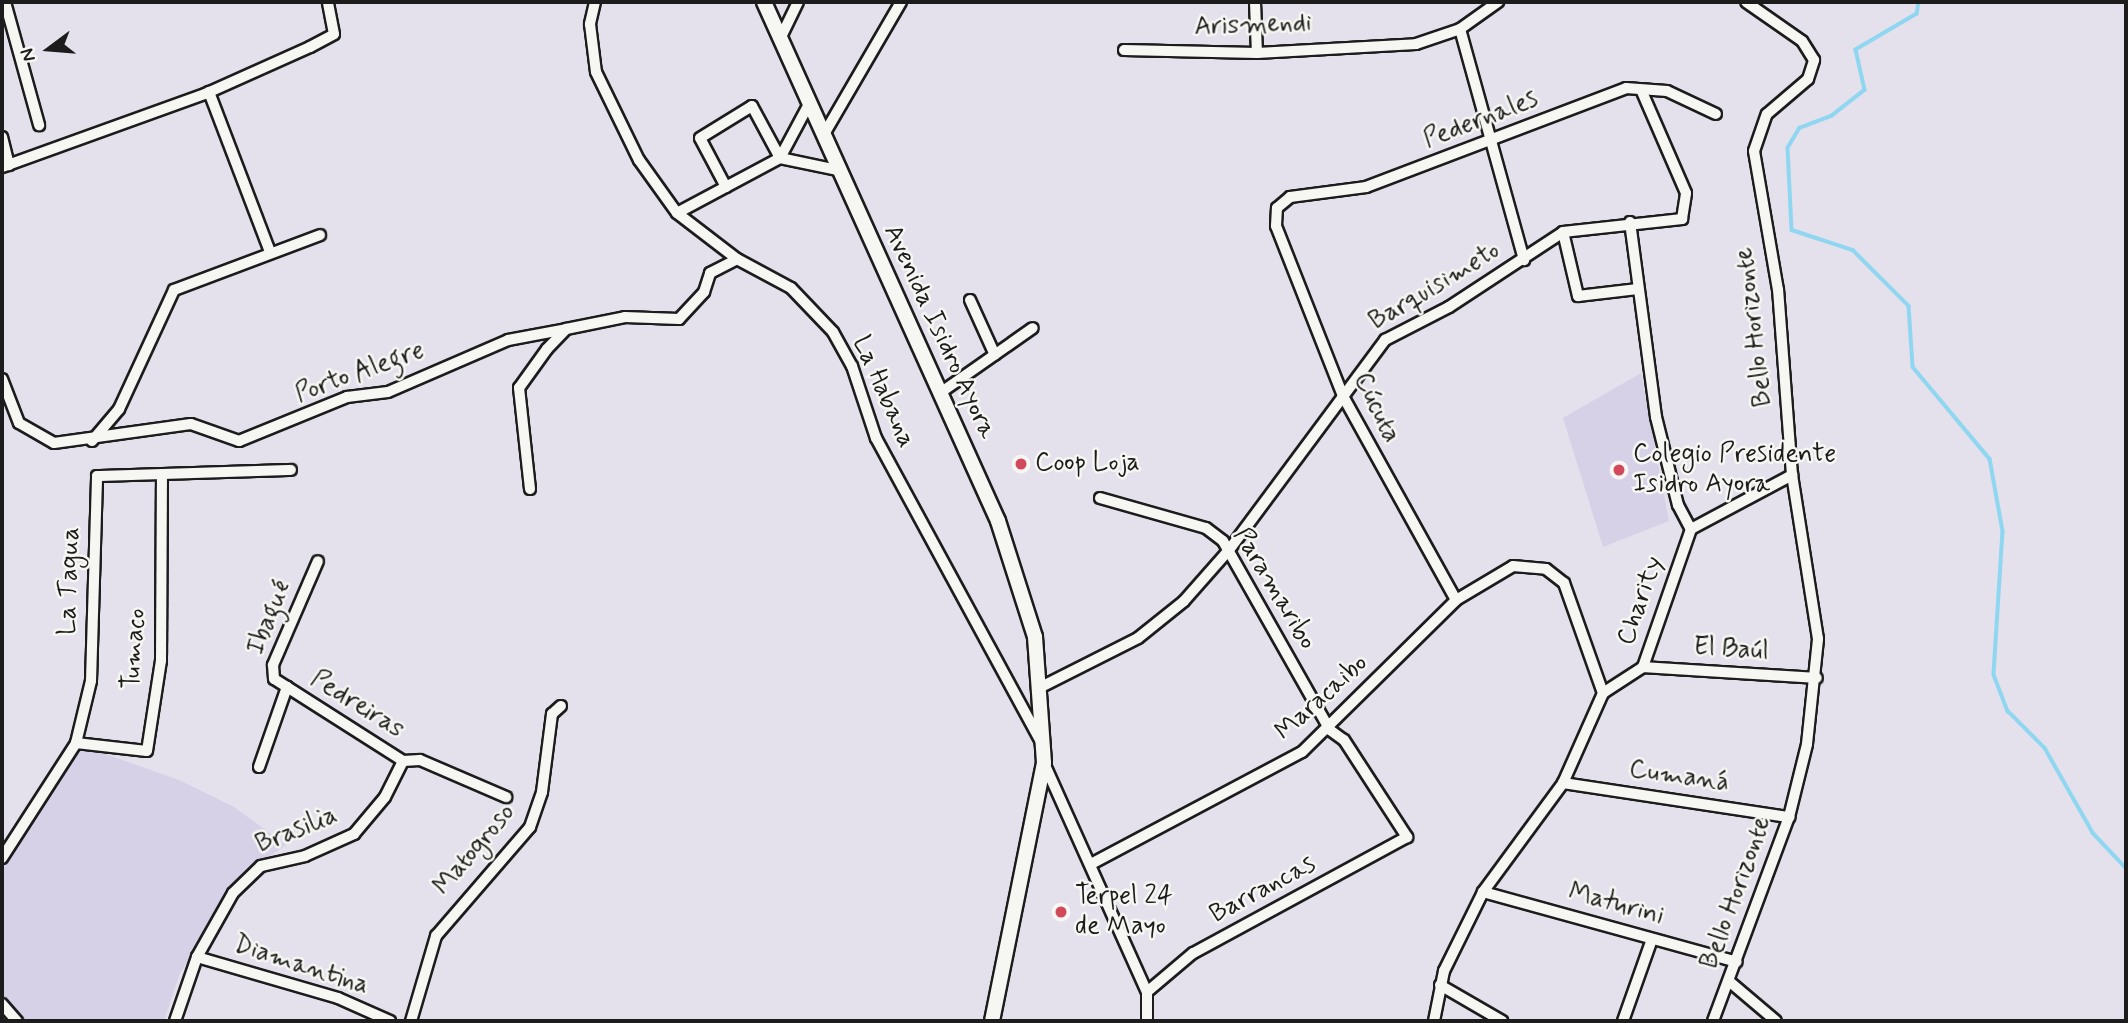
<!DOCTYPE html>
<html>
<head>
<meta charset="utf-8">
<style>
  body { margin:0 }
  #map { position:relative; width:2128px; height:1023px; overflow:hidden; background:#e4e0ec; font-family:Mynerve,sans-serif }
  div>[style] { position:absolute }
  .built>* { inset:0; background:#d7d1e8 }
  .stream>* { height:3.5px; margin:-1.75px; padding:0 1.75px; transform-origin:1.75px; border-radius:1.75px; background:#8fd7f1 }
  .roads { filter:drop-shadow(2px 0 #1c1c1c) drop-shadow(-2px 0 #1c1c1c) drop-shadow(0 2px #1c1c1c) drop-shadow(0 -2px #1c1c1c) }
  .minor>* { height:10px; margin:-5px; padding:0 5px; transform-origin:5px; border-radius:5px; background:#f6f6f2 }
  .major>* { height:14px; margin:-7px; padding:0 7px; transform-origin:7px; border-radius:7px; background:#f6f6f2 }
  .dots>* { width:19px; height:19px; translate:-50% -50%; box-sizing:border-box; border:4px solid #f6f6f2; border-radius:50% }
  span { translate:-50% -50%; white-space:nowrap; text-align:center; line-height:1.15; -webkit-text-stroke:5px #f6f6f2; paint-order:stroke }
  .street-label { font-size:26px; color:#1c1c1c }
  .poi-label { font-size:26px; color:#1c1c1c }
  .left { translate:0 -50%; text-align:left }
  .frame { position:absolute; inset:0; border:4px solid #1c1c1c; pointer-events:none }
  .north { position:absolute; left:14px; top:14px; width:70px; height:70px; -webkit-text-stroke:5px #f6f6f2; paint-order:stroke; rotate:254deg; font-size:19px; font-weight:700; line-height:28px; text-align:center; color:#1c1c1c }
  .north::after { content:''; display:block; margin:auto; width:24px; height:32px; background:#1c1c1c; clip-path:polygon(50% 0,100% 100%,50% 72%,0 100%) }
</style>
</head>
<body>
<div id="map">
  <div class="built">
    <div style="clip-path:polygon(1641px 373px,1669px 521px,1603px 547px,1563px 418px)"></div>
    <div style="clip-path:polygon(77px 744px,179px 780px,234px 807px,286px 845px,260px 863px,213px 924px,180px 973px,164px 1021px,25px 1021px,2px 996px,2px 868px)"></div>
  </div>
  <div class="stream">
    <div style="left:1919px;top:2px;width:12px;rotate:99deg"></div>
    <div style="left:1917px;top:14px;width:71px;rotate:149.5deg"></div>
    <div style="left:1856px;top:50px;width:41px;rotate:77.3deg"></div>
    <div style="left:1865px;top:90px;width:42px;rotate:141.8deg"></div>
    <div style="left:1832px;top:116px;width:34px;rotate:159deg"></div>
    <div style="left:1800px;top:128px;width:23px;rotate:121deg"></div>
    <div style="left:1788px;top:148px;width:82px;rotate:87.2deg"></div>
    <div style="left:1792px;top:230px;width:64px;rotate:18.2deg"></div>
    <div style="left:1853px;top:250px;width:79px;rotate:45deg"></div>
    <div style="left:1909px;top:306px;width:61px;rotate:86.2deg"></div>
    <div style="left:1913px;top:367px;width:120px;rotate:50.1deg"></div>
    <div style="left:1990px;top:459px;width:73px;rotate:79.8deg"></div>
    <div style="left:2003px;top:531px;width:144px;rotate:93.6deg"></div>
    <div style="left:1994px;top:675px;width:39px;rotate:69deg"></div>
    <div style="left:2008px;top:711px;width:52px;rotate:45deg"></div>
    <div style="left:2045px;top:748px;width:98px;rotate:60.5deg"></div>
    <div style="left:2093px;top:833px;width:48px;rotate:46.7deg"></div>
  </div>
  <div class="roads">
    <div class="minor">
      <div style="left:5px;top:2px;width:128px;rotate:74.5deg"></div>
      <div style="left:595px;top:2px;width:23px;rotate:103deg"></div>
      <div style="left:590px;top:24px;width:48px;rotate:82.9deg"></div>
      <div style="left:596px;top:72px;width:98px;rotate:64deg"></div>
      <div style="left:639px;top:160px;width:65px;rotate:54.4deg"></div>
      <div style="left:677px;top:213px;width:76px;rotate:37.5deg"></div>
      <div style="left:737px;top:259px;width:61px;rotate:28.2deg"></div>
      <div style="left:791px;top:288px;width:61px;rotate:46.3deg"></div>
      <div style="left:833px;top:332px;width:39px;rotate:61deg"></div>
      <div style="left:852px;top:366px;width:76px;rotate:71.6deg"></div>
      <div style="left:876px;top:438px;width:346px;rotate:61.5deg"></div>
      <div style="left:1255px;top:2px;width:51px;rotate:87.8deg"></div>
      <div style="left:1460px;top:29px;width:240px;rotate:74.5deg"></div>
      <div style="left:780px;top:39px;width:41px;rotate:-64.1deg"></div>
      <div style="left:1124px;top:50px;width:133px;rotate:1.3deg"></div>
      <div style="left:1257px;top:53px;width:159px;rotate:-3.2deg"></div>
      <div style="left:1416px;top:44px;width:46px;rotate:-18.8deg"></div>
      <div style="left:1460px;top:29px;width:47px;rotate:-35.4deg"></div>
      <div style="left:209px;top:92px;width:171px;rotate:69.1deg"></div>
      <div style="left:823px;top:136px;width:155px;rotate:-59.8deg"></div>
      <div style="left:2px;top:137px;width:29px;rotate:76deg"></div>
      <div style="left:780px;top:158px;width:61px;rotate:-61.8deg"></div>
      <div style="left:2px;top:167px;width:216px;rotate:-19.8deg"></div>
      <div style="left:205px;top:94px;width:115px;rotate:-24.1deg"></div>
      <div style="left:310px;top:47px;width:27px;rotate:-28deg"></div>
      <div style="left:334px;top:34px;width:33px;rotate:-101deg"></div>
      <div style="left:726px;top:187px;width:55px;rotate:-118deg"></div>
      <div style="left:700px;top:138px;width:61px;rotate:-31.6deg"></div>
      <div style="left:752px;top:106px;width:59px;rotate:61.7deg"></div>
      <div style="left:677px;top:213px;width:117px;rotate:-28.1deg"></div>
      <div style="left:780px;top:158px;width:58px;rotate:11.9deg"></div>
      <div style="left:1630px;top:222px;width:197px;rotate:82.4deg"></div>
      <div style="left:1656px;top:417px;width:91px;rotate:76deg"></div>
      <div style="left:1678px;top:505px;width:27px;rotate:62deg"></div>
      <div style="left:1563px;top:232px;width:66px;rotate:76.8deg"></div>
      <div style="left:1578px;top:296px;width:60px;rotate:-6.7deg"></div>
      <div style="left:970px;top:300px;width:60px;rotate:65.6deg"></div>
      <div style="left:2px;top:379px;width:47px;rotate:68.9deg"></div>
      <div style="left:19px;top:423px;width:40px;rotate:29.7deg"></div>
      <div style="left:54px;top:443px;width:138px;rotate:-7.9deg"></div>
      <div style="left:191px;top:424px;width:51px;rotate:19.5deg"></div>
      <div style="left:239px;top:441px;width:117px;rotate:-22.2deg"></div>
      <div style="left:347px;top:397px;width:41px;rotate:-7deg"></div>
      <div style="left:388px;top:392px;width:131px;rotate:-23.4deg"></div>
      <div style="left:508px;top:340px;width:59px;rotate:-10.7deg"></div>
      <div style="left:940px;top:393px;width:113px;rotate:-35deg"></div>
      <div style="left:92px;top:441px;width:42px;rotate:-49.8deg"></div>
      <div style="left:119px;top:409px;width:131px;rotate:-65.2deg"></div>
      <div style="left:174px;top:290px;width:156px;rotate:-20.6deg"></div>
      <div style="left:530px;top:489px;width:102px;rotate:-96.2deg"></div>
      <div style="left:519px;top:388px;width:48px;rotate:-54.3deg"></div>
      <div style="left:547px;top:349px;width:28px;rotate:-46deg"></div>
      <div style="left:566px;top:329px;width:60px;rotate:-11.5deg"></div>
      <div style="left:625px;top:317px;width:54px;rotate:2.1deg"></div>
      <div style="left:679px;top:319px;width:37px;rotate:-47deg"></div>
      <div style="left:704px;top:292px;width:20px;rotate:-72deg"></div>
      <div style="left:710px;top:273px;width:30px;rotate:-27deg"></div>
      <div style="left:1100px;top:498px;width:110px;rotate:15.8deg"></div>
      <div style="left:1206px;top:528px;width:21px;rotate:37deg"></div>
      <div style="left:1223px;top:541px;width:217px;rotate:60.5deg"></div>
      <div style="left:1330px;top:730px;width:17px;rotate:36deg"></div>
      <div style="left:1344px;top:740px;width:116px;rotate:57deg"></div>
      <div style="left:1407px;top:837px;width:243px;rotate:151.5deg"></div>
      <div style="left:1193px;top:953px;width:60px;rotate:139.7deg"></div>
      <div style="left:1691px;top:529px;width:115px;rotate:-28.1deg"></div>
      <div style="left:1456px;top:600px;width:233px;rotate:-119deg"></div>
      <div style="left:1343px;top:396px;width:183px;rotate:-111.5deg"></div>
      <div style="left:1276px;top:226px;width:18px;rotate:-87deg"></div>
      <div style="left:1277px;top:208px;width:17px;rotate:-40deg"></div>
      <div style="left:1290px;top:197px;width:77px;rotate:-7.5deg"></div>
      <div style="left:1366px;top:187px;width:278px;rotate:-20.8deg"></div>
      <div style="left:1626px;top:88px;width:41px;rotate:4.2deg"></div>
      <div style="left:1667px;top:91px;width:54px;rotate:25.1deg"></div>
      <div style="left:1643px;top:667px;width:174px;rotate:3.6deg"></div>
      <div style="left:1043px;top:686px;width:106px;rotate:-26.8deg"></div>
      <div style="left:1138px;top:638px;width:59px;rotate:-38.8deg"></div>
      <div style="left:1184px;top:601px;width:68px;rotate:-48.6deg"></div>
      <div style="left:1229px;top:550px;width:262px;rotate:-53.4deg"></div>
      <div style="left:1385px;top:340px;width:72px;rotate:-27.3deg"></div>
      <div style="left:1449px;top:307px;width:136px;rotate:-33.3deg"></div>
      <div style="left:1563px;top:232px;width:120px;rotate:-6.2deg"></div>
      <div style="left:1682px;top:219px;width:26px;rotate:-81deg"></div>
      <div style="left:1686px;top:193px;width:110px;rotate:-113.5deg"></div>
      <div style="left:287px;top:687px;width:138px;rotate:32.5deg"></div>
      <div style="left:76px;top:743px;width:71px;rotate:6.4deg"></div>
      <div style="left:147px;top:751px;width:91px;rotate:-81.2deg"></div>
      <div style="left:161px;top:661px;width:187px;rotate:-89.7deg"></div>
      <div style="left:403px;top:761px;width:17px;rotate:-3deg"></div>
      <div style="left:420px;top:760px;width:94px;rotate:23.3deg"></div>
      <div style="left:1044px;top:763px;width:251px;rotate:65.8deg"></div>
      <div style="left:1147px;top:992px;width:29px;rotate:90deg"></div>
      <div style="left:259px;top:767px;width:85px;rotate:-70.7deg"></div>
      <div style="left:287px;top:687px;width:15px;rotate:-148deg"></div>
      <div style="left:274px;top:679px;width:14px;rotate:-94deg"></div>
      <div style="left:273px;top:665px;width:113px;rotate:-66.6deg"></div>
      <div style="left:1563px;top:783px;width:229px;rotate:8.6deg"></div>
      <div style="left:2px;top:858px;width:137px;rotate:-57.2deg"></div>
      <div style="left:76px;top:743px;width:64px;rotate:-76.4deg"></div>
      <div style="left:91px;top:681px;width:205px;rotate:-88.3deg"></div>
      <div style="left:97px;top:476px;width:194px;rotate:-1.8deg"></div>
      <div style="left:1091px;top:864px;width:239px;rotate:-28deg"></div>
      <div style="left:1302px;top:752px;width:216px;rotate:-44.6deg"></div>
      <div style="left:1456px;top:600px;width:66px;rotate:-30.8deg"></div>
      <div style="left:1513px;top:566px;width:33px;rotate:5deg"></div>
      <div style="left:1546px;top:569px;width:23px;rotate:38deg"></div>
      <div style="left:1564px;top:583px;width:117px;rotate:70.5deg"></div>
      <div style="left:1483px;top:892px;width:263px;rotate:15.4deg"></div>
      <div style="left:197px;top:957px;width:147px;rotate:16.2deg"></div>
      <div style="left:338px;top:998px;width:57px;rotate:23.9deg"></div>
      <div style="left:1730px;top:982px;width:60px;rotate:40.3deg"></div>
      <div style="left:1440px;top:985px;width:72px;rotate:30.1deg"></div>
      <div style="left:2px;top:1004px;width:23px;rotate:49deg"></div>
      <div style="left:175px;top:1021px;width:68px;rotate:-71deg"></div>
      <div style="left:197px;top:957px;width:73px;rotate:-60.6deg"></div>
      <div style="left:233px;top:893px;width:39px;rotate:-44deg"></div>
      <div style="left:261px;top:866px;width:45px;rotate:-12.8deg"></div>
      <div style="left:305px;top:856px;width:54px;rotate:-24.2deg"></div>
      <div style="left:354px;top:834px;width:48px;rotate:-50deg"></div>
      <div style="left:385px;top:797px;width:40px;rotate:-63.4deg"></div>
      <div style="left:411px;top:1021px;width:89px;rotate:-73.6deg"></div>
      <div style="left:436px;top:936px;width:144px;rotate:-49.2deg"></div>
      <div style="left:530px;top:827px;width:37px;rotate:-71deg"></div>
      <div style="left:542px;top:792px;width:79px;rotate:-82.7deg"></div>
      <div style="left:552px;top:714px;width:12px;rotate:-42deg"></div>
      <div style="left:1434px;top:1021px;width:51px;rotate:-78.7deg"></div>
      <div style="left:1444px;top:971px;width:88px;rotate:-63.7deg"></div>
      <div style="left:1483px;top:892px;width:135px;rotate:-53.7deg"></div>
      <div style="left:1563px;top:783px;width:98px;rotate:-66deg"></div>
      <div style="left:1603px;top:693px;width:48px;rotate:-33deg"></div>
      <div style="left:1643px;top:667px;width:146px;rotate:-70.8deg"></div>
      <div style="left:1623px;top:1021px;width:87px;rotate:-70.5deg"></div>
      <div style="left:1713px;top:1021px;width:218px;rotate:-69.6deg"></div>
      <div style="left:1789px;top:817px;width:75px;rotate:-76.1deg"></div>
      <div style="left:1807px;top:744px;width:106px;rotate:-84deg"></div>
      <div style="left:1818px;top:639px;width:166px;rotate:-99deg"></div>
      <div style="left:1792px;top:475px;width:186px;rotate:-94.3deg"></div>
      <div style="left:1778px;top:290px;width:141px;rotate:-99.8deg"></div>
      <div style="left:1754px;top:151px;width:39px;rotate:-71deg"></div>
      <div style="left:1767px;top:114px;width:54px;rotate:-40.5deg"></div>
      <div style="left:1808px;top:79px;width:20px;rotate:-72deg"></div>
      <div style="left:1814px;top:60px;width:22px;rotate:-122deg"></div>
      <div style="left:1802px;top:41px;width:68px;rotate:-145.1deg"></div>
    </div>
    <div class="major">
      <div style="left:764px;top:2px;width:569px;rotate:65.73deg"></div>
      <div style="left:998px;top:521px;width:122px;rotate:72.3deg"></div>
      <div style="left:1035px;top:637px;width:126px;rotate:85.9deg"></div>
      <div style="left:1044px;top:763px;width:263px;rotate:101.4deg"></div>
    </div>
  </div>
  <div class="dots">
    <div style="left:1021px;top:464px;background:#d1495b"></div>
    <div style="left:1619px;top:470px;background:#d1495b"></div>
    <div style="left:1061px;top:912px;background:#d1495b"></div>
  </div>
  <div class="street-label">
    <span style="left:1253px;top:26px;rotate:-2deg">Arismendi</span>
    <span style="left:1481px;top:120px;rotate:-21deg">Pedernales</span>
    <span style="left:1435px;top:287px;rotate:-31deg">Barquisimeto</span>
    <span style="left:1755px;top:327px;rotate:-97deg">Bello Horizonte</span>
    <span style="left:939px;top:332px;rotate:65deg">Avenida Isidro Ayora</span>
    <span style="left:360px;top:373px;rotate:-20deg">Porto Alegre</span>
    <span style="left:883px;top:392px;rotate:66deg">La Habana</span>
    <span style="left:1376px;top:408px;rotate:64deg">Cúcuta</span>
    <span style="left:70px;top:581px;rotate:-88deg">La Tagua</span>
    <span style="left:1274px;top:589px;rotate:59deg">Paramaribo</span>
    <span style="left:1641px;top:601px;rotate:-71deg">Charity</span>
    <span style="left:270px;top:618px;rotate:-68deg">Ibagué</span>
    <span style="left:135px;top:649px;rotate:-86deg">Tumaco</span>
    <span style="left:1731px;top:650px;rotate:4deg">El Baúl</span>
    <span style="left:1322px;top:698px;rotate:-42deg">Maracaibo</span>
    <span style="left:357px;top:705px;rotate:32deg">Pedreiras</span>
    <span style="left:1679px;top:777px;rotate:8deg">Cumaná</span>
    <span style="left:297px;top:831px;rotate:-22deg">Brasilia</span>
    <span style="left:475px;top:850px;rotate:-50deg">Matogroso</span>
    <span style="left:1263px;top:890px;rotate:-28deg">Barrancas</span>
    <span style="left:1737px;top:893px;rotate:-70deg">Bello Horizonte</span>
    <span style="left:1616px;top:905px;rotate:15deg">Maturini</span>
    <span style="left:301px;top:966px;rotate:18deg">Diamantina</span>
  </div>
  <div class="poi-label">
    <span class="left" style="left:1633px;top:470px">Colegio Presidente<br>Isidro Ayora</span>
    <span class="left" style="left:1035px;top:464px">Coop Loja</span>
    <span class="left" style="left:1075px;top:912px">Terpel 24<br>de Mayo</span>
  </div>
  <div class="frame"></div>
  <div class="north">N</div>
</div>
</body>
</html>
